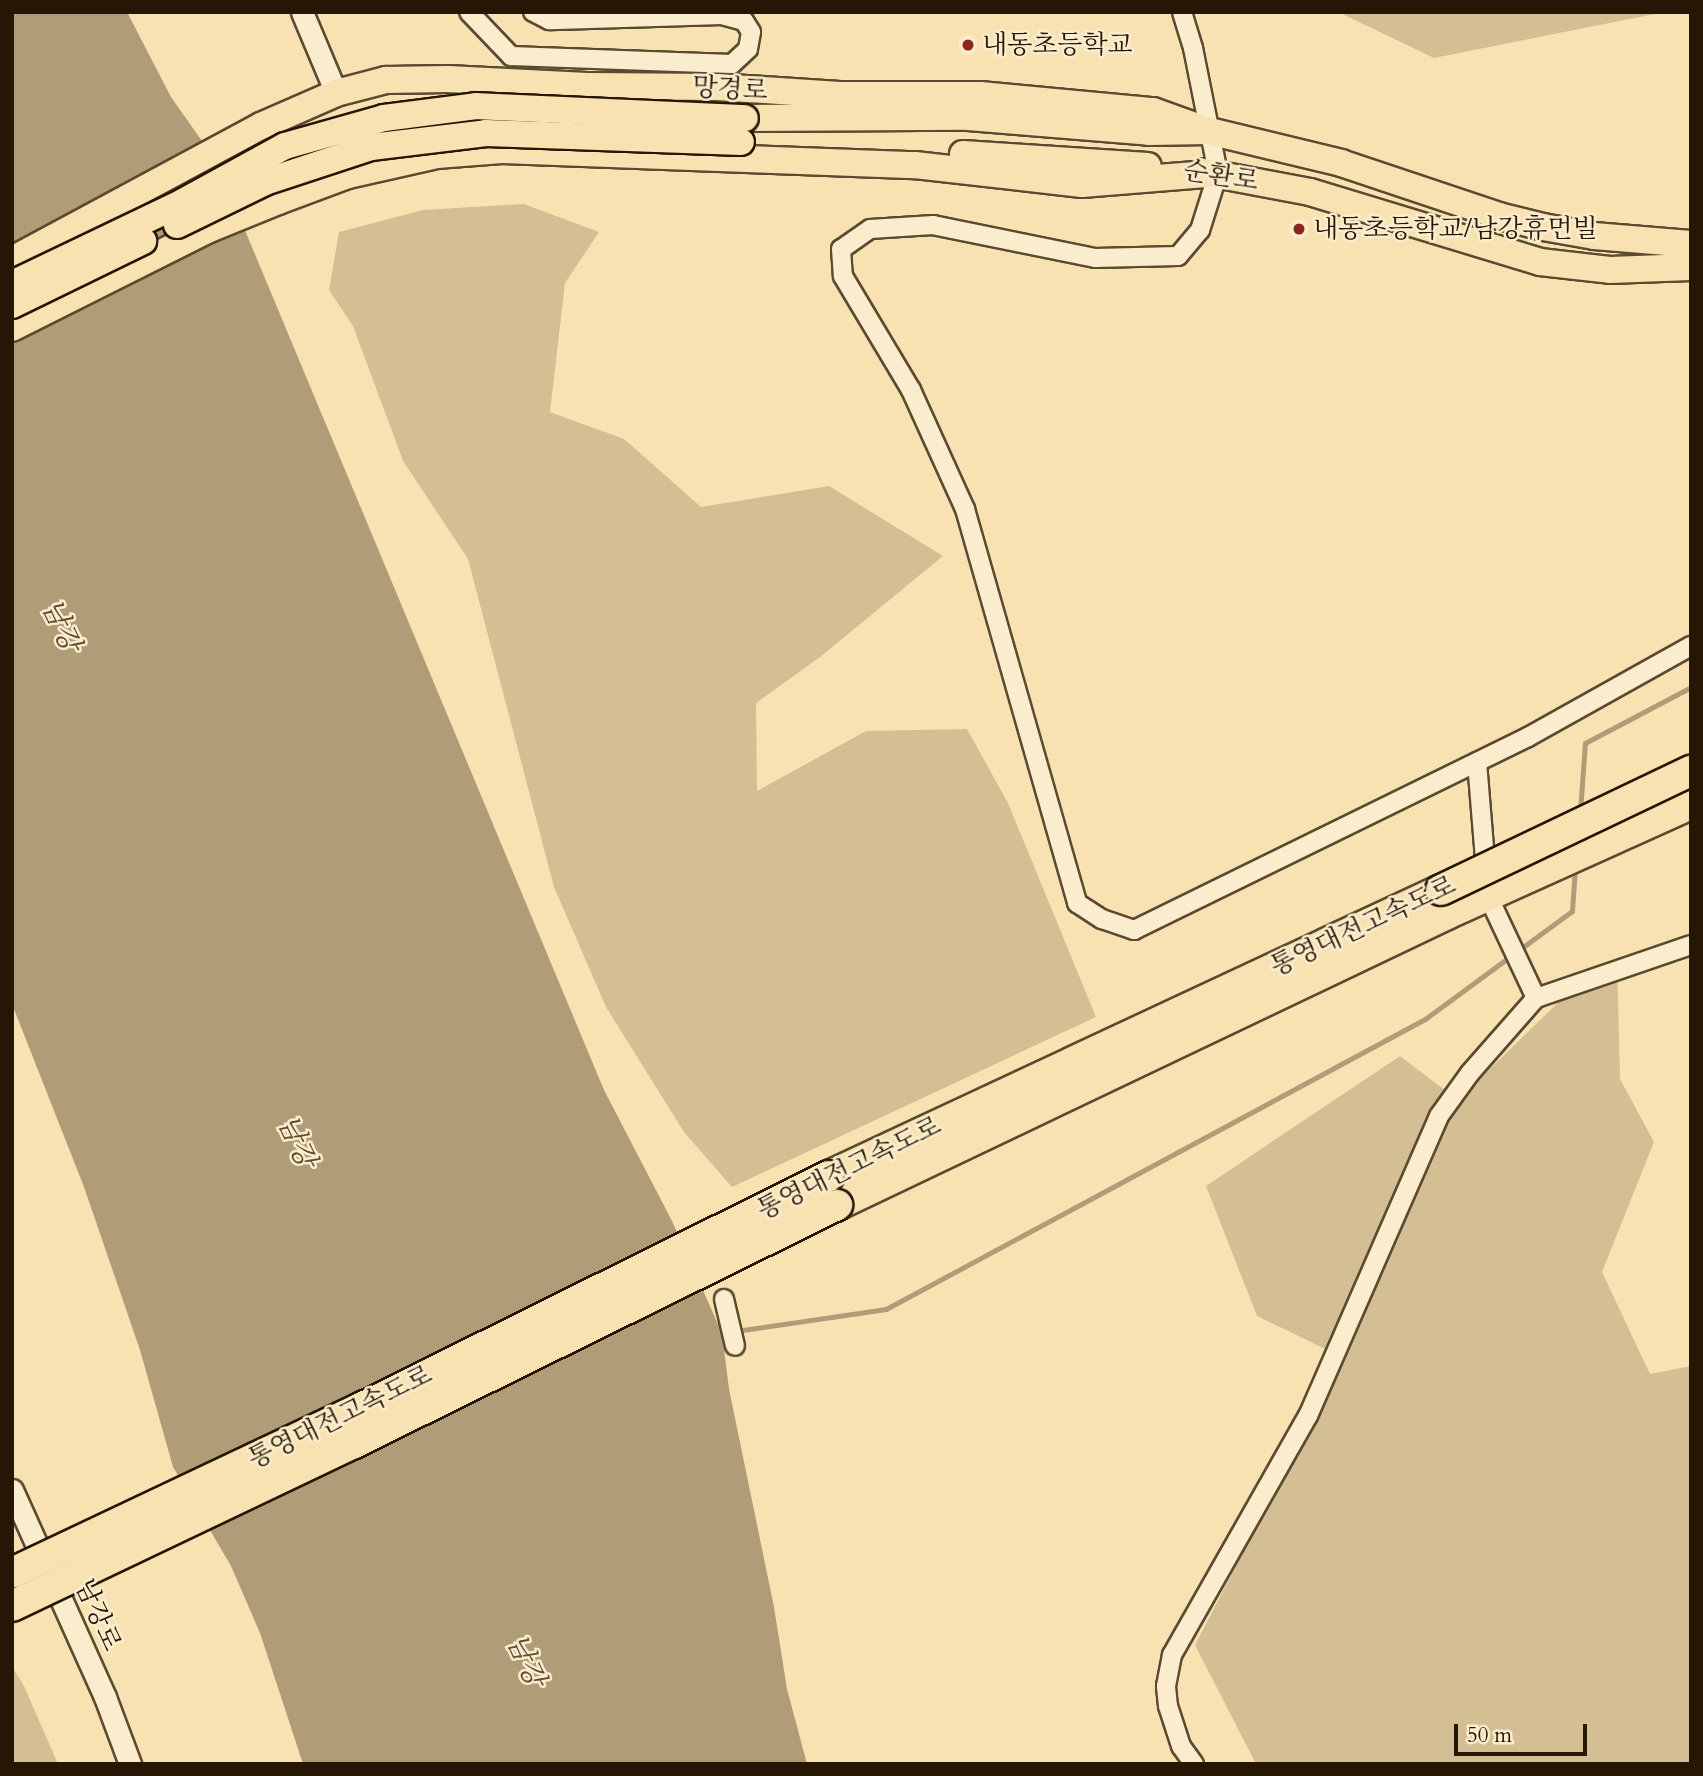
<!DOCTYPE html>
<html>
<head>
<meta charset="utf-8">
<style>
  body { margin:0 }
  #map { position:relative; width:1703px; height:1776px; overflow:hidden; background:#f8e2b2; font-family:Cardo,"Noto Serif KR",serif }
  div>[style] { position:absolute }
  .green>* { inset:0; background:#d4bf94 }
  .water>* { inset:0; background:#b09d77 }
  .stream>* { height:5px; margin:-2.5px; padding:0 2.5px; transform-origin:2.5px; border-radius:2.5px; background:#b09d77 }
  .roads { filter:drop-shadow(2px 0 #5a4a30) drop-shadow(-2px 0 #5a4a30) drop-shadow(0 2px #5a4a30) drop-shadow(0 -2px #5a4a30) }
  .minor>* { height:18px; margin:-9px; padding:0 9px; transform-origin:9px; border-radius:9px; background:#faeccd }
  .tertiary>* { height:21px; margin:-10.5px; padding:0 10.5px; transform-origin:10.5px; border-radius:10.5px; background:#faeccd }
  .primary>* { height:26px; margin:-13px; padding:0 13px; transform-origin:13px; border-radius:13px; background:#f8e2b2 }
  .motorway>* { height:30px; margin:-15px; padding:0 15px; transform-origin:15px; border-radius:15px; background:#f8e2b2 }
  .bridges { filter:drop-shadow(2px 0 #251704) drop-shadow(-2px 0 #251704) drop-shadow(0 2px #251704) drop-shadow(0 -2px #251704) }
  .primary-bridge>* { height:26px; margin:-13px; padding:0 13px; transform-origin:13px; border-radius:13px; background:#f8e2b2 }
  .motorway-bridge>* { height:30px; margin:-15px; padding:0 15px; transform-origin:15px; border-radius:15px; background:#f8e2b2 }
  .dots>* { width:19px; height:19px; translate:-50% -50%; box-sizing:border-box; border:4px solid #faeccd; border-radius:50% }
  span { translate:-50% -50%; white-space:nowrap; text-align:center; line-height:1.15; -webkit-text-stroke:5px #faeccd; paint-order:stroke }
  .poi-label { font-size:26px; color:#251704 }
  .left { translate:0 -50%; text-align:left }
  .street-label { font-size:26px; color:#251704 }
  .water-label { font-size:28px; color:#5d4d32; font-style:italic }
  .frame { position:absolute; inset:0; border:14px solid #251704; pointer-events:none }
  .scale { position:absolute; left:1454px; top:1724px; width:133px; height:32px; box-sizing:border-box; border:4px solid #251704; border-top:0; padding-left:9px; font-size:21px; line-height:24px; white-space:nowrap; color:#251704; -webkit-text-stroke:5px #faeccd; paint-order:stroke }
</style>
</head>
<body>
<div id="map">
  <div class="green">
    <div style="clip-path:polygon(1338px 12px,1665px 12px,1434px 58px)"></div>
    <div style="clip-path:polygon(524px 204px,599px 232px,565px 283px,550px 412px,624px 439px,701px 507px,829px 486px,943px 556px,820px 657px,756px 703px,757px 791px,866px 731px,967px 729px,1008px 803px,1096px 1017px,732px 1187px,684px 1132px,606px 1007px,554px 887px,468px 559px,403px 461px,353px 326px,329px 290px,339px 232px,423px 210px)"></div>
    <div style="clip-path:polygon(1617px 959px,1620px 1079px,1654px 1142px,1602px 1272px,1650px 1374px,1691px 1366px,1691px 1764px,1256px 1764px,1195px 1645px,1344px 1358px,1257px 1316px,1206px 1186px,1400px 1056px,1458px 1100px,1573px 988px)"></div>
    <div style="clip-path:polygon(12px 1667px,24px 1686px,58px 1764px,12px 1764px)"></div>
  </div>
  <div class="water">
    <div style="clip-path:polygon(12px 12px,127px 12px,171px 97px,216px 161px,604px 1090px,672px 1221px,722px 1333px,729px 1389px,774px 1607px,787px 1689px,807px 1764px,303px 1764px,260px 1633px,231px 1566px,173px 1467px,140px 1350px,84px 1187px,12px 1004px)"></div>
  </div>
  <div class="stream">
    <div style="left:1580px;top:812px;width:69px;rotate:-85.9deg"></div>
    <div style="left:1585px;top:743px;width:120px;rotate:-27.8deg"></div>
    <div style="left:722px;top:1333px;width:166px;rotate:-8.3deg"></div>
    <div style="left:886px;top:1309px;width:612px;rotate:-28.28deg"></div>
    <div style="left:1425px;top:1019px;width:182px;rotate:-36.3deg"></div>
    <div style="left:1572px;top:911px;width:44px;rotate:-86.1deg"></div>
  </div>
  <div class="roads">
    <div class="minor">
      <div style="left:469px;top:12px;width:61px;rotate:46.3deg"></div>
      <div style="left:511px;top:56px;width:221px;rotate:2.1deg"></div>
      <div style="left:732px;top:64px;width:22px;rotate:-43deg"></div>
      <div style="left:748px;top:49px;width:17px;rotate:-80deg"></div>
      <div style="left:751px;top:32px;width:13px;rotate:-122deg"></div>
      <div style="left:744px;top:21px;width:23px;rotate:-165deg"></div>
      <div style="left:722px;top:15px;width:173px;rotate:178.3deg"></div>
      <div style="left:549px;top:20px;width:18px;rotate:-153deg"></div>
      <div style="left:1182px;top:12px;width:38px;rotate:73deg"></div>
      <div style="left:1193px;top:48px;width:127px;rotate:78.7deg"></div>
      <div style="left:1218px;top:173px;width:60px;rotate:107.5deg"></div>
      <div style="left:1200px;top:230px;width:34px;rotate:130deg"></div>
      <div style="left:1178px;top:256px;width:83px;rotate:178.6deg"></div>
      <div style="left:1095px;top:258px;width:165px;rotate:-168.5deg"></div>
      <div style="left:933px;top:225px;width:63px;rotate:176.4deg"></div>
      <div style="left:870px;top:229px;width:35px;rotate:145deg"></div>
      <div style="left:841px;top:249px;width:27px;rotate:86deg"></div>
      <div style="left:843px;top:276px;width:133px;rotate:59.2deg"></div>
      <div style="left:911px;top:390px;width:131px;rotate:65.6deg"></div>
      <div style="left:965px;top:509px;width:410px;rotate:74.1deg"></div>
      <div style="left:1077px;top:903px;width:30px;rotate:33deg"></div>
      <div style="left:1102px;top:919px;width:34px;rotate:19deg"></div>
      <div style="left:1134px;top:930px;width:439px;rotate:-26.1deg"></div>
      <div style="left:1528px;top:737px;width:187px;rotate:-29.2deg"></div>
      <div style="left:1477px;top:762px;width:134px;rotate:85.3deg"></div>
      <div style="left:1488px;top:896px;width:113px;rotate:64.8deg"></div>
      <div style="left:724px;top:1299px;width:48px;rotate:76.8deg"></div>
      <div style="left:1194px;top:1764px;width:22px;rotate:-126deg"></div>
      <div style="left:1181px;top:1746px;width:42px;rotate:-108deg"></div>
      <div style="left:1168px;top:1706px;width:20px;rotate:-96deg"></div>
      <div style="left:1166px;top:1686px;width:32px;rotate:-79deg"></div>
      <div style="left:1172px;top:1655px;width:275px;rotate:-60.4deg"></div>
      <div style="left:1308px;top:1416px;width:327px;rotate:-66.4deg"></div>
      <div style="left:1439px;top:1116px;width:53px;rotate:-54.2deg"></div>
      <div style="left:1470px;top:1073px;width:100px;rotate:-48.7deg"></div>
      <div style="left:1536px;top:998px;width:164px;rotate:-18.9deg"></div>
    </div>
    <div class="tertiary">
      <div style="left:302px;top:12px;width:88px;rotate:67.2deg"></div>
      <div style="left:12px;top:1490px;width:227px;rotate:65.8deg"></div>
      <div style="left:105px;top:1697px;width:72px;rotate:69.5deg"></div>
    </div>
    <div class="primary">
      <div style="left:745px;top:118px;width:223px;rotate:-0.3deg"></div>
      <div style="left:968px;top:117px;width:182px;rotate:4.7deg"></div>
      <div style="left:1149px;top:132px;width:60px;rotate:-1deg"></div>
      <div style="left:1209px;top:131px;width:136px;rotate:13.6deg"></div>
      <div style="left:1341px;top:163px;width:167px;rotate:18.5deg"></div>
      <div style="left:1499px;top:216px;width:45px;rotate:14deg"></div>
      <div style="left:1543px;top:227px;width:52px;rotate:10deg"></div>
      <div style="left:1594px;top:236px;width:97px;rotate:4.7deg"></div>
      <div style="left:963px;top:154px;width:185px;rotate:3.7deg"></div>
      <div style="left:1204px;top:172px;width:108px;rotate:10.7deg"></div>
      <div style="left:1310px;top:192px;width:240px;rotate:16.9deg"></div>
      <div style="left:1540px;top:262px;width:70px;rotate:6.5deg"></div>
      <div style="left:1610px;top:270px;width:81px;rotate:-2.1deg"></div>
      <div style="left:12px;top:260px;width:283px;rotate:-28.3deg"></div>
      <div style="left:261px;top:126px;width:82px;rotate:-23.7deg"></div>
      <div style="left:336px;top:93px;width:52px;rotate:-14.6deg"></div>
      <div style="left:386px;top:80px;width:62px;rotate:-0.9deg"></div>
      <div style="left:448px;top:79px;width:139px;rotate:2.9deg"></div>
      <div style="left:587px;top:86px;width:130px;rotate:0.4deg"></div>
      <div style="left:717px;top:87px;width:123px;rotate:3.7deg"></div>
      <div style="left:840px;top:95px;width:140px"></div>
      <div style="left:980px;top:95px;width:174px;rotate:5.3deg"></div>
      <div style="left:1153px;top:111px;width:59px;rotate:19.7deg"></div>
      <div style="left:12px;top:328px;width:218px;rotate:-26.7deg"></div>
      <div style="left:207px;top:230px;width:77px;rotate:-22.2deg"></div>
      <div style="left:278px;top:201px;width:75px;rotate:-20.4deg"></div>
      <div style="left:348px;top:175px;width:91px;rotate:-12.7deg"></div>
      <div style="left:437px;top:155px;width:65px;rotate:-4.4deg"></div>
      <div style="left:502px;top:150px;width:413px;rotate:2.1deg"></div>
      <div style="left:915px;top:165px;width:168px;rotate:6.5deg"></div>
      <div style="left:1082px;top:184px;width:136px;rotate:-4.6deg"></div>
    </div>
    <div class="motorway">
      <div style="left:829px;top:1176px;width:676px;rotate:-25.05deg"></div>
      <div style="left:837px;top:1205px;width:676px;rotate:-25.5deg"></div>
      <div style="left:1447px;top:914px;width:268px;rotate:-24.3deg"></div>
    </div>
  </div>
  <div class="bridges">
    <div class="primary-bridge">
      <div style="left:177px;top:225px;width:98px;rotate:-26deg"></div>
      <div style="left:265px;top:182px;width:112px;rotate:-18.3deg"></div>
      <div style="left:371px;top:147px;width:116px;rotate:-6.9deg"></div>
      <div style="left:486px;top:133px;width:255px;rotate:2deg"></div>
      <div style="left:12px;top:284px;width:190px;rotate:-25.6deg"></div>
      <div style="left:183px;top:202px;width:116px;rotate:-28.8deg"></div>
      <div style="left:285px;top:146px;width:103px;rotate:-15.8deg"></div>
      <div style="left:384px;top:118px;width:93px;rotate:-7.4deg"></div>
      <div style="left:476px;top:106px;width:269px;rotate:2.6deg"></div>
      <div style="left:12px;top:305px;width:146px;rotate:-26deg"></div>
    </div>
    <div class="motorway-bridge">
      <div style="left:1441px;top:890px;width:277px;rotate:-25.5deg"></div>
      <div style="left:12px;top:1573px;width:386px;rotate:-25.3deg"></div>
      <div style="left:361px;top:1408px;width:522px;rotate:-26.37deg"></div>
      <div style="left:12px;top:1606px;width:377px;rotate:-25.5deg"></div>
      <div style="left:352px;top:1444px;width:541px;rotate:-26.23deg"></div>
    </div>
  </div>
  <div class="dots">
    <div style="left:968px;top:45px;background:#8f2418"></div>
    <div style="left:1299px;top:229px;background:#8f2418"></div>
  </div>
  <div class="poi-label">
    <span class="left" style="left:982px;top:45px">내동초등학교</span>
    <span class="left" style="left:1313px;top:229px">내동초등학교/남강휴먼빌</span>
  </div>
  <div class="street-label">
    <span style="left:730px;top:89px;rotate:3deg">망경로</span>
    <span style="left:1221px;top:176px;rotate:9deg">순환로</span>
    <span style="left:1363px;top:926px;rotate:-25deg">통영대전고속도로</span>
    <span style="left:849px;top:1168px;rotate:-26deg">통영대전고속도로</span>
    <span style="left:340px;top:1417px;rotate:-26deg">통영대전고속도로</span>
    <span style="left:98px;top:1615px;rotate:66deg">남강로</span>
  </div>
  <div class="water-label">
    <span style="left:61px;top:625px;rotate:65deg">남강</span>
    <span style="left:297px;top:1141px;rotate:66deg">남강</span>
    <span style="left:526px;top:1660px;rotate:66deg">남강</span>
  </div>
  <div class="frame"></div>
  <div class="scale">50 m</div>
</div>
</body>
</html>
